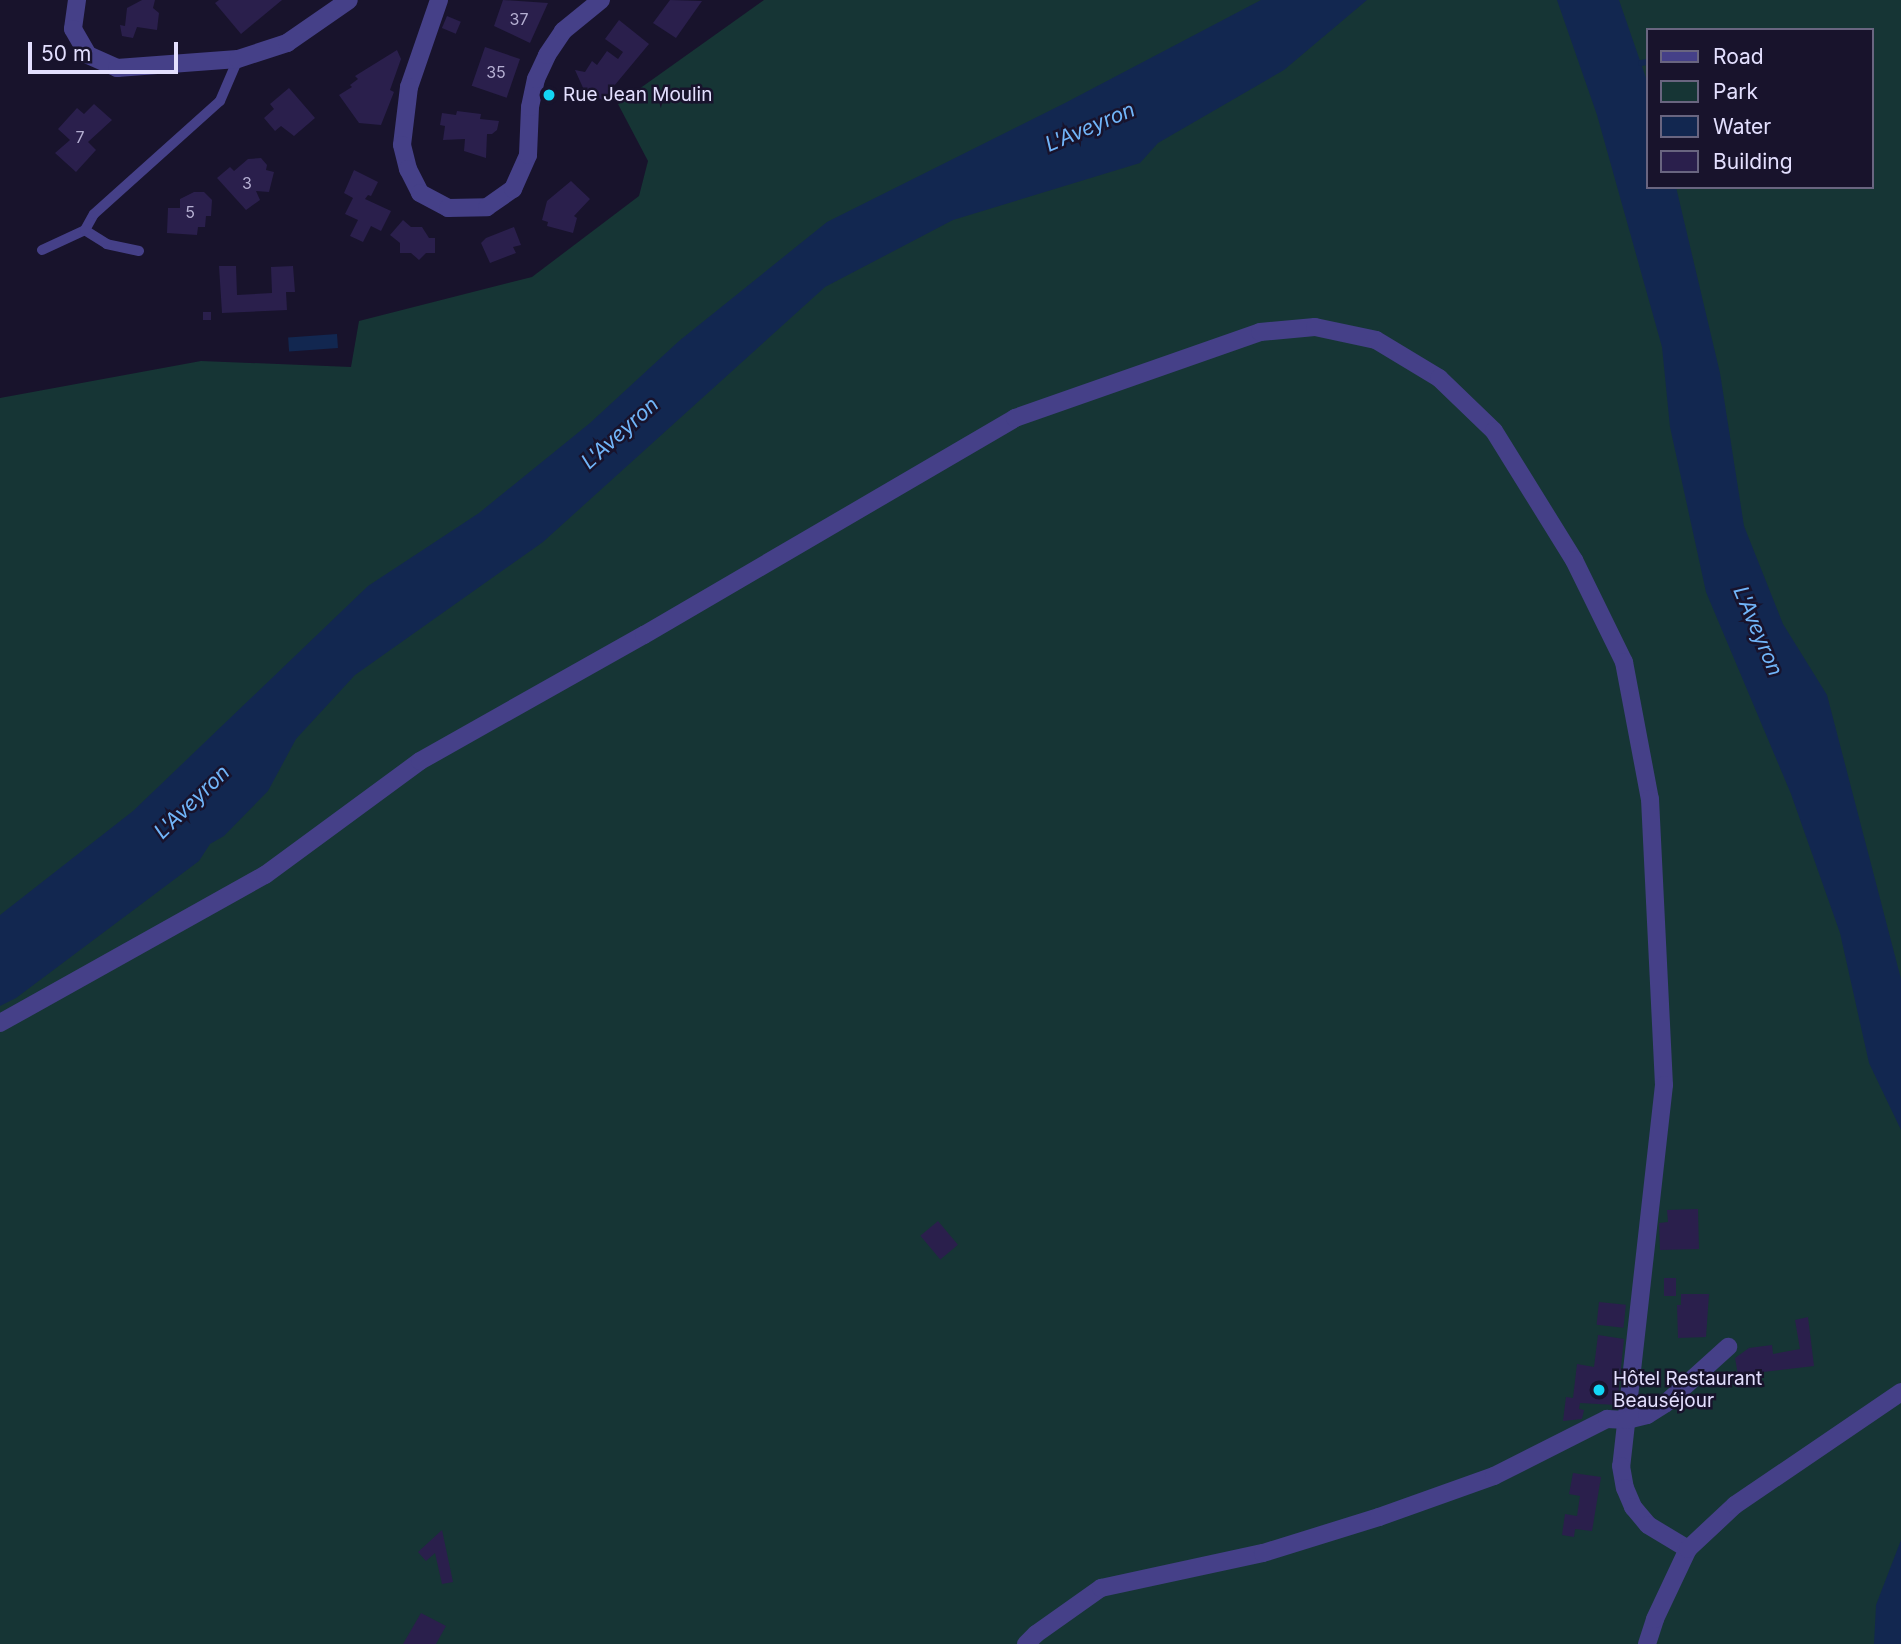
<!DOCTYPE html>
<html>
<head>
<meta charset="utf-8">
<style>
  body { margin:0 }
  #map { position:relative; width:1901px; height:1644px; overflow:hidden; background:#18132c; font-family:Inter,sans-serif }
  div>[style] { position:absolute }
  .green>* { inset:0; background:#163535 }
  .water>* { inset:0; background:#122750; transform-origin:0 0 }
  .stream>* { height:6px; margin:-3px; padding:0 3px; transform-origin:3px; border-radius:3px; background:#122750 }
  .building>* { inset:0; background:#2a1f4c; transform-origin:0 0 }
  .service>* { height:10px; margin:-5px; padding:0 5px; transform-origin:5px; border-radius:5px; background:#454088 }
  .minor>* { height:18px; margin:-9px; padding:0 9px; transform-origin:9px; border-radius:9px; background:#454088 }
  .tertiary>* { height:18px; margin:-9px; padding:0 9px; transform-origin:9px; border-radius:9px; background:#454088 }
  .dots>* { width:19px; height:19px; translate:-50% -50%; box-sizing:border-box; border:4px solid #18132c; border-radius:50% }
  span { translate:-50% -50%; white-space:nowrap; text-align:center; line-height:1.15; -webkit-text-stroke:5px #18132c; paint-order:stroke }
  .number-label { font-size:16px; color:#b5afd2 }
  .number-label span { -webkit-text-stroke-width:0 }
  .poi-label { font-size:19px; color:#e3dffe }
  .left { translate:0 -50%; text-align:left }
  .water-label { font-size:21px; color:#71b5f9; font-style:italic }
  .legend { position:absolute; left:1646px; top:28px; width:228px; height:161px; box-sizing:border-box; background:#18132c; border:2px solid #696580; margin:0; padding:9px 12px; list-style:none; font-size:21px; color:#e3dffe }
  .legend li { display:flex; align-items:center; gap:14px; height:35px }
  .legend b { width:35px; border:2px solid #696580 }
  .scale { position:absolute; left:28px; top:42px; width:150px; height:32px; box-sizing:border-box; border:4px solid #e3dffe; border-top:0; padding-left:9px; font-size:21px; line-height:24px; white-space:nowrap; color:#e3dffe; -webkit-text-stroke:5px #18132c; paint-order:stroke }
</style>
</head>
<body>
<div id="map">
  <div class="green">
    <div style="clip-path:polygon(evenodd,764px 0,1901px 0,1901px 1644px,0 1644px,0 398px,201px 361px,351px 367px,359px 321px,532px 277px,639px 196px,648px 161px,618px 104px,764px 0,1647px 30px,1871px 30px,1871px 187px,1647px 187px,1647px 30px)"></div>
  </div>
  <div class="water">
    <div style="clip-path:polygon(1261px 0,1367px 0,1284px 70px,1158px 143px,1140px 163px,953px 220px,825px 287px,543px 542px,355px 675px,296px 739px,268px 791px,224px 836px,210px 844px,199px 861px,16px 998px,0 1006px,0 915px,133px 811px,368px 586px,479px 513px,590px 423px,679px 341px,827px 222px,1065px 103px)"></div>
    <div style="clip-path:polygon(1557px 0,1619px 0,1647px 81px,1647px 187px,1676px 187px,1720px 373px,1744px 526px,1783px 624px,1827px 695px,1901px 979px,1901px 1130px,1869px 1063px,1840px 933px,1791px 794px,1706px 592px,1670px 427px,1662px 347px,1597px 115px)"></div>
    <div style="left:337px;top:334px;width:14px;height:49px;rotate:86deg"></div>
    <div style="clip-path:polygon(1901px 1540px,1901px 1644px,1874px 1644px,1876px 1605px)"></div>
  </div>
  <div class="stream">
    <div style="left:1641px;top:63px;width:6px;rotate:-9deg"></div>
  </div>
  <div class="building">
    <div style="clip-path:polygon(142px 0,155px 0,153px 8px,159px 13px,157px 30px,137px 27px,133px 38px,122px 36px,120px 25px,125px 26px,127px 8px)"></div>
    <div style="clip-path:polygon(219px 0,282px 0,241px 34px,215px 3px)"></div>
    <div style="clip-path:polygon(503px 0,548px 3px,530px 43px,494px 26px)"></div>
    <div style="clip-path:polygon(670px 0,702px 1px,676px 38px,653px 23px)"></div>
    <div style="left:447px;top:16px;width:15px;height:13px;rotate:23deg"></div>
    <div style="clip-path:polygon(619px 20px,649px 44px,614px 86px,615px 92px,608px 103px,584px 90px,575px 70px,585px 72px,592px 61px,597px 65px,607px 51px,618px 59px,623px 52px,605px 39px)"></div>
    <div style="left:485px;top:47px;width:37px;height:41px;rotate:19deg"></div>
    <div style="clip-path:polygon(397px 50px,401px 59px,390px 90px,394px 92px,381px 125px,359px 123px,339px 95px,352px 87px,350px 85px,358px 79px,355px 76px)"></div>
    <div style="clip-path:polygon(289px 88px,315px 118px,294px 136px,281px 126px,275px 131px,264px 118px,274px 109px,270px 104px)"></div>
    <div style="clip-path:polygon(94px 104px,112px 120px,88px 142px,96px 150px,76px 172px,55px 153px,70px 140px,58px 129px,77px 108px,84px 114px)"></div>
    <div style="clip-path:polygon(457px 111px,481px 114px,480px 119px,499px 121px,497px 130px,492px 134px,487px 134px,486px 158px,464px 151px,465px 139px,443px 140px,445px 126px,440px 125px,442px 113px,456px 115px)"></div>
    <div style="clip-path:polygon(261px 158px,267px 165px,266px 170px,274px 172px,269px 192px,256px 191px,260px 200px,246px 210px,217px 178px,230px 167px,234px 171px,248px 159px)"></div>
    <div style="clip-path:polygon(354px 170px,378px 182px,371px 196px,368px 195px,365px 199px,391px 211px,381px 231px,371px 226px,363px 242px,350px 236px,358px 220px,345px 214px,353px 198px,344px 193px)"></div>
    <div style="clip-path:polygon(571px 181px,590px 199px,574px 216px,577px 218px,573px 233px,547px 226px,548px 222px,542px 220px,547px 201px)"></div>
    <div style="clip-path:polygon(194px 192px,204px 192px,212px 200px,211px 216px,206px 216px,205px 227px,198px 227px,197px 235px,167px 233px,168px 208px,180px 208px,180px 199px)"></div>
    <div style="clip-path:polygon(403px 220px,411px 227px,422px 227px,429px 238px,435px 238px,435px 253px,426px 253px,419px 260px,411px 253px,400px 253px,400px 243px,390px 235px)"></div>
    <div style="clip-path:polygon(514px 227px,521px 245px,513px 247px,516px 253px,490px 263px,481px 243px,486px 238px)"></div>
    <div style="clip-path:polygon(219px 266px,236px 266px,237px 295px,272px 293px,271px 267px,293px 266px,295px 292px,286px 292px,287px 310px,222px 313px)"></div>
    <div style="left:211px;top:312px;width:8px;height:8px;rotate:90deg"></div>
    <div style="clip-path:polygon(1698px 1209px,1699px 1249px,1660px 1250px,1659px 1223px,1668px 1222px,1667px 1210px)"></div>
    <div style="left:938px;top:1221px;width:31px;height:23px;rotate:50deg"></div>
    <div style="left:1664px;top:1278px;width:12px;height:18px"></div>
    <div style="clip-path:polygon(1681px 1294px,1709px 1294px,1706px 1337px,1678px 1338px,1677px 1305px,1681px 1305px)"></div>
    <div style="left:1599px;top:1302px;width:27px;height:23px;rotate:6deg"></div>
    <div style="clip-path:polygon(1808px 1317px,1814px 1366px,1738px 1375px,1735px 1358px,1749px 1348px,1772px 1345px,1773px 1354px,1800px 1349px,1795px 1320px)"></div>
    <div style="clip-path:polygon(1598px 1335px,1624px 1339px,1617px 1405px,1580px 1403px,1579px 1409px,1584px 1410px,1582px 1419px,1563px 1421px,1566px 1397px,1573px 1398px,1577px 1364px,1594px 1367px)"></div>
    <div style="clip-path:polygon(1573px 1473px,1601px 1477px,1592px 1531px,1575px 1529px,1574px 1537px,1562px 1535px,1565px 1514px,1577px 1516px,1580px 1496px,1569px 1494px)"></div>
    <div style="clip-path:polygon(442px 1530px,453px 1582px,442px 1584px,435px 1553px,426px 1561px,418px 1552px)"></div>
    <div style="clip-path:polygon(421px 1613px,446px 1626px,436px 1644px,403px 1644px)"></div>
  </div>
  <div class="service">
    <div style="left:42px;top:250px;width:47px;rotate:-24.9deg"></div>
    <div style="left:139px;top:251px;width:33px;rotate:-168deg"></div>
    <div style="left:107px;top:244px;width:26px;rotate:-148deg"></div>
    <div style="left:85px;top:230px;width:18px;rotate:-61deg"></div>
    <div style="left:94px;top:214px;width:169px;rotate:-41.9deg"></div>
    <div style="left:220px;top:101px;width:46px;rotate:-66.8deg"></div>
  </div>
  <div class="minor">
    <div style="left:77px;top:0;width:29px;rotate:98deg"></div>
    <div style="left:73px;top:29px;width:30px;rotate:60deg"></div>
    <div style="left:88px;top:55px;width:32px;rotate:24deg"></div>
    <div style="left:117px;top:68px;width:121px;rotate:-4.3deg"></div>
    <div style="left:238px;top:59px;width:52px;rotate:-18.1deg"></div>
    <div style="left:287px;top:43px;width:75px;rotate:-34.7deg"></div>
    <div style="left:439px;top:0;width:92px;rotate:109deg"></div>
    <div style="left:409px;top:87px;width:58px;rotate:96.9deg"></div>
    <div style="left:402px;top:145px;width:25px;rotate:76deg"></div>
    <div style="left:408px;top:169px;width:27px;rotate:63deg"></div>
    <div style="left:420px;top:193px;width:32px;rotate:28deg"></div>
    <div style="left:448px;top:208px;width:39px;rotate:-1deg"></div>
    <div style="left:487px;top:207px;width:32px;rotate:-35deg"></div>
    <div style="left:513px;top:189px;width:37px;rotate:-66deg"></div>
    <div style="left:528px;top:155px;width:48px;rotate:-87.6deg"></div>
    <div style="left:530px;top:107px;width:29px;rotate:-78deg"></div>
    <div style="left:536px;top:79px;width:26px;rotate:-65deg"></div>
    <div style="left:547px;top:55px;width:29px;rotate:-56deg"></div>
    <div style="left:563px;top:31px;width:49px;rotate:-39.2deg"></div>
    <div style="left:0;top:1023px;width:304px;rotate:-29.2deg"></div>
    <div style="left:265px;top:875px;width:192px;rotate:-36.3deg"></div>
    <div style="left:420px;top:761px;width:257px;rotate:-29.4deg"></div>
    <div style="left:644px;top:635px;width:430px;rotate:-30.3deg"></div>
    <div style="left:1015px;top:418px;width:260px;rotate:-19.3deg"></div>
    <div style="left:1260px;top:332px;width:55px;rotate:-5.2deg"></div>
    <div style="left:1315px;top:327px;width:62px;rotate:12deg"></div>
    <div style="left:1376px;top:340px;width:74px;rotate:31.1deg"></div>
    <div style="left:1439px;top:378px;width:76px;rotate:43.9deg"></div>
    <div style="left:1494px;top:431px;width:152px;rotate:58.2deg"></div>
    <div style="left:1574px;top:560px;width:114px;rotate:63.9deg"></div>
    <div style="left:1624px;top:662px;width:139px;rotate:79.3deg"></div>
    <div style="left:1650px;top:799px;width:286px;rotate:87.2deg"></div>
    <div style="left:1664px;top:1085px;width:383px;rotate:96.4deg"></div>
    <div style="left:1621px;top:1466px;width:22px;rotate:80deg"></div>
    <div style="left:1625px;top:1488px;width:21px;rotate:67deg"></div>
    <div style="left:1633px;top:1507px;width:23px;rotate:50deg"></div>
    <div style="left:1648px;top:1525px;width:47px;rotate:31deg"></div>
    <div style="left:1026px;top:1644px;width:14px;rotate:-45deg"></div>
    <div style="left:1036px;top:1634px;width:80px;rotate:-35.3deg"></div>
    <div style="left:1101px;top:1588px;width:166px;rotate:-12.2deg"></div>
    <div style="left:1263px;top:1553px;width:121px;rotate:-17.2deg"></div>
    <div style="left:1379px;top:1517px;width:122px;rotate:-19.6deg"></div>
    <div style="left:1494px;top:1476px;width:127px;rotate:-26.8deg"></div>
    <div style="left:1607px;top:1419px;width:20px;rotate:3deg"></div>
    <div style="left:1627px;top:1420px;width:21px;rotate:-14deg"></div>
    <div style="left:1647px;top:1415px;width:22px;rotate:-32deg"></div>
    <div style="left:1666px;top:1403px;width:84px;rotate:-42.1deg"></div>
  </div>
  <div class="tertiary">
    <div style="left:1647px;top:1644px;width:26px;rotate:-72deg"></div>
    <div style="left:1655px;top:1619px;width:77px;rotate:-64.8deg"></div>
    <div style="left:1688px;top:1549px;width:64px;rotate:-43.1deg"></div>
    <div style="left:1735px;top:1505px;width:201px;rotate:-34.2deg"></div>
  </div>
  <div class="dots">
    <div style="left:549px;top:95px;background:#13d6f5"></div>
    <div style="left:1599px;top:1390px;background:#13d6f5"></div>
  </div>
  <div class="number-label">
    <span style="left:519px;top:19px">37</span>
    <span style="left:496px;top:72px">35</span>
    <span style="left:80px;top:137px">7</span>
    <span style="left:247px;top:183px">3</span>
    <span style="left:190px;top:212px">5</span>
  </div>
  <div class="poi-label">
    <span class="left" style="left:563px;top:95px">Rue Jean Moulin</span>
    <span class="left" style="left:1613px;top:1390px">Hôtel Restaurant<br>Beauséjour</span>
  </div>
  <div class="water-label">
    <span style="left:1090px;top:127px;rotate:-23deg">L'Aveyron</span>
    <span style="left:620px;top:433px;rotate:-42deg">L'Aveyron</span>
    <span style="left:1758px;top:631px;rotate:67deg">L'Aveyron</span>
    <span style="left:192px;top:802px;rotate:-44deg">L'Aveyron</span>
  </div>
  <ul class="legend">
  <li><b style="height:9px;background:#454088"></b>Road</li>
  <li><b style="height:19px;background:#163535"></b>Park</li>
  <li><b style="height:19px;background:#122750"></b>Water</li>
  <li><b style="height:19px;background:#2a1f4c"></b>Building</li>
  </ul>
  <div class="scale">50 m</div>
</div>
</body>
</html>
